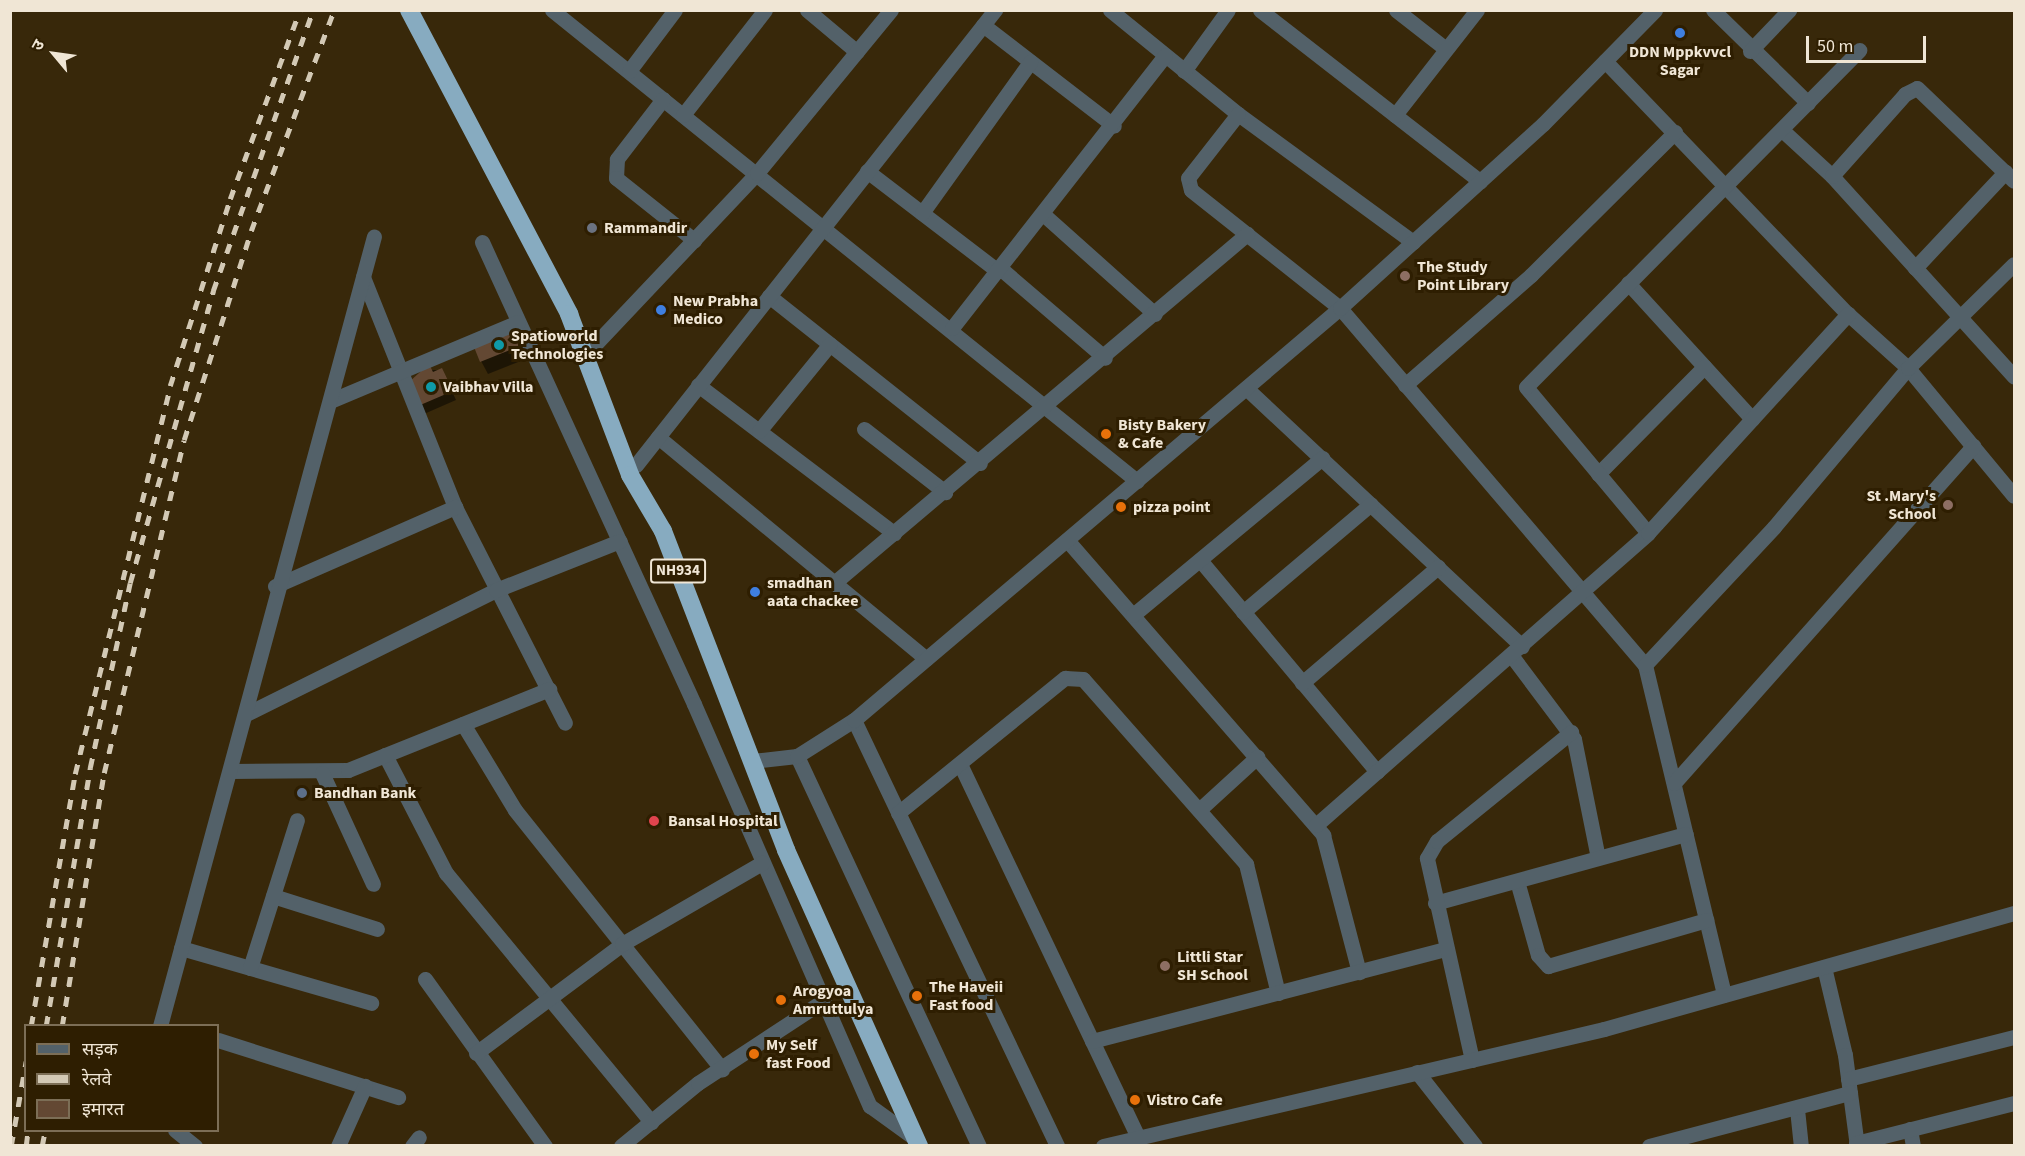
<!DOCTYPE html>
<html>
<head>
<meta charset="utf-8">
<style>
  body { margin:0 }
  #map { position:relative; width:2025px; height:1156px; overflow:hidden; background:#38280a; font-family:"Source Sans 3","Noto Sans Devanagari",sans-serif }
  div>[style] { position:absolute }
  .shadow>* { inset:0; background:#0007 }
  .building>* { inset:0; background:#634833 }
  .street>* { height:15px; margin:-7.5px; padding:0 7.5px; transform-origin:7.5px; border-radius:7.5px; background:#536169 }
  .highway>* { height:18px; margin:-9px; padding:0 9px; transform-origin:9px; border-radius:9px; background:#87abc0 }
  .rail>* { height:4.5px; margin-top:-2.25px; transform-origin:0; background:repeating-linear-gradient(90deg,#d3c9b5 0 10px,transparent 0 20px) }
  .dots>* { width:16px; height:16px; translate:-50% -50%; box-sizing:border-box; border:3px solid #2e1e01; border-radius:50% }
  span { translate:-50% -50%; white-space:nowrap; text-align:center; line-height:1.15; -webkit-text-stroke:6px #2e1e01; paint-order:stroke }
  .shield-label span { padding:2px 4px; background:#2e1e01; border:2px solid; border-radius:4px; -webkit-text-stroke-width:0 }
  .shield-label { font-size:15px; color:#f0e6d5; font-weight:700 }
  .poi-label { font-size:16px; color:#f0e6d5; font-weight:700 }
  .left { translate:0 -50%; text-align:left }
  .right { translate:-100% -50%; text-align:right }
  .frame { position:absolute; inset:0; border:12px solid #f0e6d5; pointer-events:none }
  .legend { position:absolute; left:24px; top:1024px; width:195px; height:108px; box-sizing:border-box; background:#2e1e01; border:2px solid #7c6e56; margin:0; padding:8px 10px; list-style:none; font-size:18px; color:#f0e6d5 }
  .legend li { display:flex; align-items:center; gap:12px; height:30px }
  .legend b { width:30px; border:2px solid #7c6e56 }
  .north { position:absolute; left:24px; top:24px; width:60px; height:60px; -webkit-text-stroke:4px #2e1e01; paint-order:stroke; rotate:299deg; font-size:16px; font-weight:700; line-height:24px; text-align:center; color:#f0e6d5 }
  .north::after { content:''; display:block; margin:auto; width:21px; height:27px; background:#f0e6d5; clip-path:polygon(50% 0,100% 100%,50% 72%,0 100%) }
  .scale { position:absolute; left:1806px; top:36px; width:120px; height:27px; box-sizing:border-box; border:3px solid #f0e6d5; border-top:0; padding-left:8px; font-size:18px; line-height:21px; white-space:nowrap; color:#f0e6d5; -webkit-text-stroke:4px #2e1e01; paint-order:stroke }
</style>
</head>
<body>
<div id="map">
  <div class="shadow">
    <div style="clip-path:polygon(515px 330px,531px 357px,488px 374px,481px 361px)"></div>
    <div style="clip-path:polygon(420px 370px,442px 370px,456px 400px,424px 414px,411px 383px,423px 377px)"></div>
  </div>
  <div class="building">
    <div style="clip-path:polygon(516px 328px,525px 344px,480px 362px,474px 347px)"></div>
    <div style="clip-path:polygon(429px 364px,433px 372px,442px 368px,453px 391px,418px 406px,409px 382px)"></div>
  </div>
  <div class="street">
    <div style="left:552px;top:10px;width:751px;rotate:38.84deg"></div>
    <div style="left:807px;top:10px;width:65px;rotate:40deg"></div>
    <div style="left:1110px;top:10px;width:165px;rotate:39.1deg"></div>
    <div style="left:1238px;top:114px;width:217px;rotate:36.2deg"></div>
    <div style="left:1260px;top:10px;width:279px;rotate:37.9deg"></div>
    <div style="left:1396px;top:10px;width:63px;rotate:38deg"></div>
    <div style="left:1713px;top:10px;width:133px;rotate:44.4deg"></div>
    <div style="left:983px;top:25px;width:165px;rotate:37.6deg"></div>
    <div style="left:1750px;top:51px;width:57px;rotate:-46.4deg"></div>
    <div style="left:1605px;top:61px;width:351px;rotate:46.2deg"></div>
    <div style="left:1848px;top:314px;width:81px;rotate:42deg"></div>
    <div style="left:1908px;top:368px;width:166px;rotate:50.4deg"></div>
    <div style="left:629px;top:71px;width:76px;rotate:-53deg"></div>
    <div style="left:1184px;top:71px;width:75px;rotate:-54.2deg"></div>
    <div style="left:663px;top:99px;width:76px;rotate:127.5deg"></div>
    <div style="left:617px;top:159px;width:19px;rotate:93deg"></div>
    <div style="left:616px;top:178px;width:100px;rotate:38.5deg"></div>
    <div style="left:1238px;top:114px;width:81px;rotate:128deg"></div>
    <div style="left:1188px;top:178px;width:12px;rotate:76deg"></div>
    <div style="left:1191px;top:190px;width:190px;rotate:38.4deg"></div>
    <div style="left:1340px;top:308px;width:470px;rotate:49.5deg"></div>
    <div style="left:1645px;top:665px;width:339px;rotate:76.5deg"></div>
    <div style="left:683px;top:115px;width:133px;rotate:-52deg"></div>
    <div style="left:1395px;top:115px;width:133px;rotate:-52deg"></div>
    <div style="left:1782px;top:130px;width:68px;rotate:42.6deg"></div>
    <div style="left:1832px;top:176px;width:271px;rotate:47.8deg"></div>
    <div style="left:867px;top:171px;width:165px;rotate:37.4deg"></div>
    <div style="left:1832px;top:176px;width:110px;rotate:-48.3deg"></div>
    <div style="left:1905px;top:94px;width:13px;rotate:-27deg"></div>
    <div style="left:1917px;top:88px;width:134px;rotate:43.8deg"></div>
    <div style="left:922px;top:213px;width:186px;rotate:-54.4deg"></div>
    <div style="left:1043px;top:214px;width:150px;rotate:41.8deg"></div>
    <div style="left:482px;top:242px;width:508px;rotate:65.35deg"></div>
    <div style="left:694px;top:704px;width:439px;rotate:66.4deg"></div>
    <div style="left:870px;top:1106px;width:58px;rotate:35.9deg"></div>
    <div style="left:1000px;top:268px;width:138px;rotate:40.6deg"></div>
    <div style="left:1915px;top:268px;width:132px;rotate:-46.8deg"></div>
    <div style="left:363px;top:277px;width:248px;rotate:68.2deg"></div>
    <div style="left:455px;top:507px;width:242px;rotate:63deg"></div>
    <div style="left:1628px;top:283px;width:184px;rotate:47.6deg"></div>
    <div style="left:769px;top:296px;width:269px;rotate:38.4deg"></div>
    <div style="left:952px;top:328px;width:346px;rotate:-52deg"></div>
    <div style="left:584px;top:356px;width:252px;rotate:-46.6deg"></div>
    <div style="left:757px;top:173px;width:211px;rotate:-50.6deg"></div>
    <div style="left:698px;top:385px;width:246px;rotate:37.1deg"></div>
    <div style="left:1405px;top:385px;width:167px;rotate:-41.1deg"></div>
    <div style="left:1531px;top:275px;width:203px;rotate:-44.8deg"></div>
    <div style="left:1246px;top:388px;width:378px;rotate:43.1deg"></div>
    <div style="left:330px;top:401px;width:204px;rotate:-22.8deg"></div>
    <div style="left:864px;top:429px;width:103px;rotate:37.9deg"></div>
    <div style="left:759px;top:431px;width:112px;rotate:-50.8deg"></div>
    <div style="left:658px;top:437px;width:348px;rotate:39.6deg"></div>
    <div style="left:636px;top:465px;width:580px;rotate:-51.73deg"></div>
    <div style="left:1598px;top:474px;width:151px;rotate:-45.3deg"></div>
    <div style="left:1648px;top:533px;width:190px;rotate:-129.9deg"></div>
    <div style="left:1526px;top:387px;width:474px;rotate:-45.3deg"></div>
    <div style="left:1067px;top:540px;width:391px;rotate:49deg"></div>
    <div style="left:1323px;top:835px;width:142px;rotate:75.3deg"></div>
    <div style="left:1200px;top:560px;width:276px;rotate:50.1deg"></div>
    <div style="left:834px;top:583px;width:541px;rotate:-40.2deg"></div>
    <div style="left:275px;top:586px;width:197px;rotate:-23.7deg"></div>
    <div style="left:1243px;top:612px;width:167px;rotate:-40.2deg"></div>
    <div style="left:1133px;top:615px;width:246px;rotate:-39.7deg"></div>
    <div style="left:1511px;top:655px;width:105px;rotate:53.1deg"></div>
    <div style="left:1574px;top:739px;width:121px;rotate:78.6deg"></div>
    <div style="left:1645px;top:665px;width:189px;rotate:-46.9deg"></div>
    <div style="left:1774px;top:527px;width:208px;rotate:-49.9deg"></div>
    <div style="left:1908px;top:368px;width:148px;rotate:-44.5deg"></div>
    <div style="left:1302px;top:683px;width:179px;rotate:-40.5deg"></div>
    <div style="left:246px;top:714px;width:279px;rotate:-26.4deg"></div>
    <div style="left:496px;top:590px;width:133px;rotate:-21.6deg"></div>
    <div style="left:854px;top:720px;width:472px;rotate:64.5deg"></div>
    <div style="left:463px;top:724px;width:100px;rotate:58.8deg"></div>
    <div style="left:515px;top:810px;width:332px;rotate:51.4deg"></div>
    <div style="left:385px;top:755px;width:133px;rotate:62.7deg"></div>
    <div style="left:446px;top:873px;width:323px;rotate:50.5deg"></div>
    <div style="left:797px;top:756px;width:430px;rotate:65deg"></div>
    <div style="left:752px;top:761px;width:45px;rotate:-6.3deg"></div>
    <div style="left:797px;top:756px;width:67px;rotate:-32.3deg"></div>
    <div style="left:854px;top:720px;width:637px;rotate:-40.29deg"></div>
    <div style="left:1340px;top:308px;width:274px;rotate:-42.2deg"></div>
    <div style="left:1543px;top:124px;width:160px;rotate:-45.5deg"></div>
    <div style="left:960px;top:764px;width:413px;rotate:64.5deg"></div>
    <div style="left:231px;top:771px;width:117px;rotate:-0.5deg"></div>
    <div style="left:348px;top:770px;width:217px;rotate:-21.9deg"></div>
    <div style="left:322px;top:773px;width:122px;rotate:65.3deg"></div>
    <div style="left:1674px;top:783px;width:451px;rotate:-48.4deg"></div>
    <div style="left:1199px;top:810px;width:79px;rotate:-42.4deg"></div>
    <div style="left:898px;top:813px;width:215px;rotate:-39deg"></div>
    <div style="left:1065px;top:678px;width:18px;rotate:3deg"></div>
    <div style="left:1083px;top:679px;width:247px;rotate:48.6deg"></div>
    <div style="left:1246px;top:864px;width:133px;rotate:76.1deg"></div>
    <div style="left:1316px;top:825px;width:442px;rotate:-41.3deg"></div>
    <div style="left:1648px;top:533px;width:297px;rotate:-47.6deg"></div>
    <div style="left:1517px;top:881px;width:77px;rotate:74.2deg"></div>
    <div style="left:1538px;top:955px;width:15px;rotate:48deg"></div>
    <div style="left:1548px;top:966px;width:165px;rotate:-16.2deg"></div>
    <div style="left:273px;top:896px;width:109px;rotate:17.6deg"></div>
    <div style="left:1435px;top:903px;width:260px;rotate:-15.4deg"></div>
    <div style="left:181px;top:948px;width:198px;rotate:16.1deg"></div>
    <div style="left:1824px;top:967px;width:90px;rotate:76.6deg"></div>
    <div style="left:1845px;top:1055px;width:92px;rotate:82.5deg"></div>
    <div style="left:250px;top:968px;width:155px;rotate:-72.4deg"></div>
    <div style="left:425px;top:979px;width:206px;rotate:54.3deg"></div>
    <div style="left:160px;top:1026px;width:818px;rotate:-74.84deg"></div>
    <div style="left:218px;top:1040px;width:189px;rotate:17.6deg"></div>
    <div style="left:1092px;top:1041px;width:366px;rotate:-14.6deg"></div>
    <div style="left:476px;top:1053px;width:182px;rotate:-36.7deg"></div>
    <div style="left:622px;top:944px;width:162px;rotate:-30.1deg"></div>
    <div style="left:1472px;top:1060px;width:207px;rotate:-102.6deg"></div>
    <div style="left:1427px;top:858px;width:20px;rotate:-60deg"></div>
    <div style="left:1437px;top:841px;width:173px;rotate:-39.1deg"></div>
    <div style="left:1417px;top:1072px;width:94px;rotate:51.9deg"></div>
    <div style="left:1848px;top:1079px;width:171px;rotate:-14.2deg"></div>
    <div style="left:1797px;top:1109px;width:37px;rotate:84deg"></div>
    <div style="left:1910px;top:1129px;width:17px;rotate:80deg"></div>
    <div style="left:175px;top:1130px;width:26px;rotate:39deg"></div>
    <div style="left:1856px;top:1143px;width:163px;rotate:-14.2deg"></div>
    <div style="left:338px;top:1146px;width:66px;rotate:-65.8deg"></div>
    <div style="left:412px;top:1146px;width:11px;rotate:-52deg"></div>
    <div style="left:621px;top:1146px;width:99px;rotate:-39.3deg"></div>
    <div style="left:698px;top:1083px;width:149px;rotate:-33.3deg"></div>
    <div style="left:1103px;top:1146px;width:514px;rotate:-13.14deg"></div>
    <div style="left:1604px;top:1029px;width:426px;rotate:-15.8deg"></div>
    <div style="left:1649px;top:1146px;width:208px;rotate:-14.8deg"></div>
  </div>
  <div class="highway">
    <div style="left:409px;top:10px;width:344px;rotate:62.2deg"></div>
    <div style="left:569px;top:314px;width:172px;rotate:69.2deg"></div>
    <div style="left:630px;top:475px;width:65px;rotate:59.5deg"></div>
    <div style="left:663px;top:531px;width:342px;rotate:68.9deg"></div>
    <div style="left:786px;top:850px;width:325px;rotate:65.8deg"></div>
  </div>
  <div class="rail">
    <div style="left:31px;top:1026px;width:256px;rotate:-80.1deg"></div>
    <div style="left:75px;top:774px;width:399px;rotate:-76.2deg"></div>
    <div style="left:170px;top:386px;width:196px;rotate:-72.2deg"></div>
    <div style="left:230px;top:199px;width:202px;rotate:-69.7deg"></div>
    <div style="left:46px;top:1026px;width:262px;rotate:-80.3deg"></div>
    <div style="left:90px;top:768px;width:189px;rotate:-77.8deg"></div>
    <div style="left:130px;top:583px;width:304px;rotate:-74.1deg"></div>
    <div style="left:213px;top:291px;width:298px;rotate:-70.4deg"></div>
    <div style="left:62px;top:1026px;width:256px;rotate:-80.6deg"></div>
    <div style="left:104px;top:773px;width:342px;rotate:-76.5deg"></div>
    <div style="left:184px;top:440px;width:219px;rotate:-72.2deg"></div>
    <div style="left:251px;top:231px;width:236px;rotate:-69.4deg"></div>
    <div style="left:11px;top:1146px;width:86px;rotate:-80deg"></div>
    <div style="left:26px;top:1146px;width:16px;rotate:-83deg"></div>
    <div style="left:42px;top:1146px;width:16px;rotate:-79deg"></div>
  </div>
  <div class="dots">
    <div style="left:1680px;top:33px;background:#3f7fe0"></div>
    <div style="left:592px;top:228px;background:#6b7280"></div>
    <div style="left:1405px;top:276px;background:#8d6e63"></div>
    <div style="left:661px;top:310px;background:#3f7fe0"></div>
    <div style="left:499px;top:345px;background:#0f9aa8"></div>
    <div style="left:431px;top:387px;background:#0f9aa8"></div>
    <div style="left:1106px;top:434px;background:#e8710a"></div>
    <div style="left:1948px;top:505px;background:#8d6e63"></div>
    <div style="left:1121px;top:507px;background:#e8710a"></div>
    <div style="left:755px;top:592px;background:#3f7fe0"></div>
    <div style="left:302px;top:793px;background:#5c6f8a"></div>
    <div style="left:654px;top:821px;background:#e0444e"></div>
    <div style="left:1165px;top:966px;background:#8d6e63"></div>
    <div style="left:917px;top:996px;background:#e8710a"></div>
    <div style="left:781px;top:1000px;background:#e8710a"></div>
    <div style="left:754px;top:1054px;background:#e8710a"></div>
    <div style="left:1135px;top:1100px;background:#e8710a"></div>
  </div>
  <div class="shield-label">
    <span style="left:678px;top:571px">NH934</span>
  </div>
  <div class="poi-label">
    <span style="left:1680px;top:61px">DDN Mppkvvcl<br>Sagar</span>
    <span class="left" style="left:604px;top:228px">Rammandir</span>
    <span class="left" style="left:1417px;top:276px">The Study<br>Point Library</span>
    <span class="left" style="left:673px;top:310px">New Prabha<br>Medico</span>
    <span class="left" style="left:511px;top:345px">Spatioworld<br>Technologies</span>
    <span class="left" style="left:443px;top:387px">Vaibhav Villa</span>
    <span class="left" style="left:1118px;top:434px">Bisty Bakery<br>&amp; Cafe</span>
    <span class="right" style="left:1936px;top:505px">St .Mary's<br>School</span>
    <span class="left" style="left:1133px;top:507px">pizza point</span>
    <span class="left" style="left:767px;top:592px">smadhan<br>aata chackee</span>
    <span class="left" style="left:314px;top:793px">Bandhan Bank</span>
    <span class="left" style="left:668px;top:821px">Bansal Hospital</span>
    <span class="left" style="left:1177px;top:966px">Littli Star<br>SH School</span>
    <span class="left" style="left:929px;top:996px">The Haveii<br>Fast food</span>
    <span class="left" style="left:793px;top:1000px">Arogyoa<br>Amruttulya</span>
    <span class="left" style="left:766px;top:1054px">My Self<br>fast Food</span>
    <span class="left" style="left:1147px;top:1100px">Vistro Cafe</span>
  </div>
  <div class="frame"></div>
  <ul class="legend">
  <li><b style="height:8px;background:#536169"></b>सड़क</li>
  <li><b style="height:8px;background:#d3c9b5"></b>रेलवे</li>
  <li><b style="height:16px;background:#634833"></b>इमारत</li>
  </ul>
  <div class="north">उ</div>
  <div class="scale">50 m</div>
</div>
</body>
</html>
